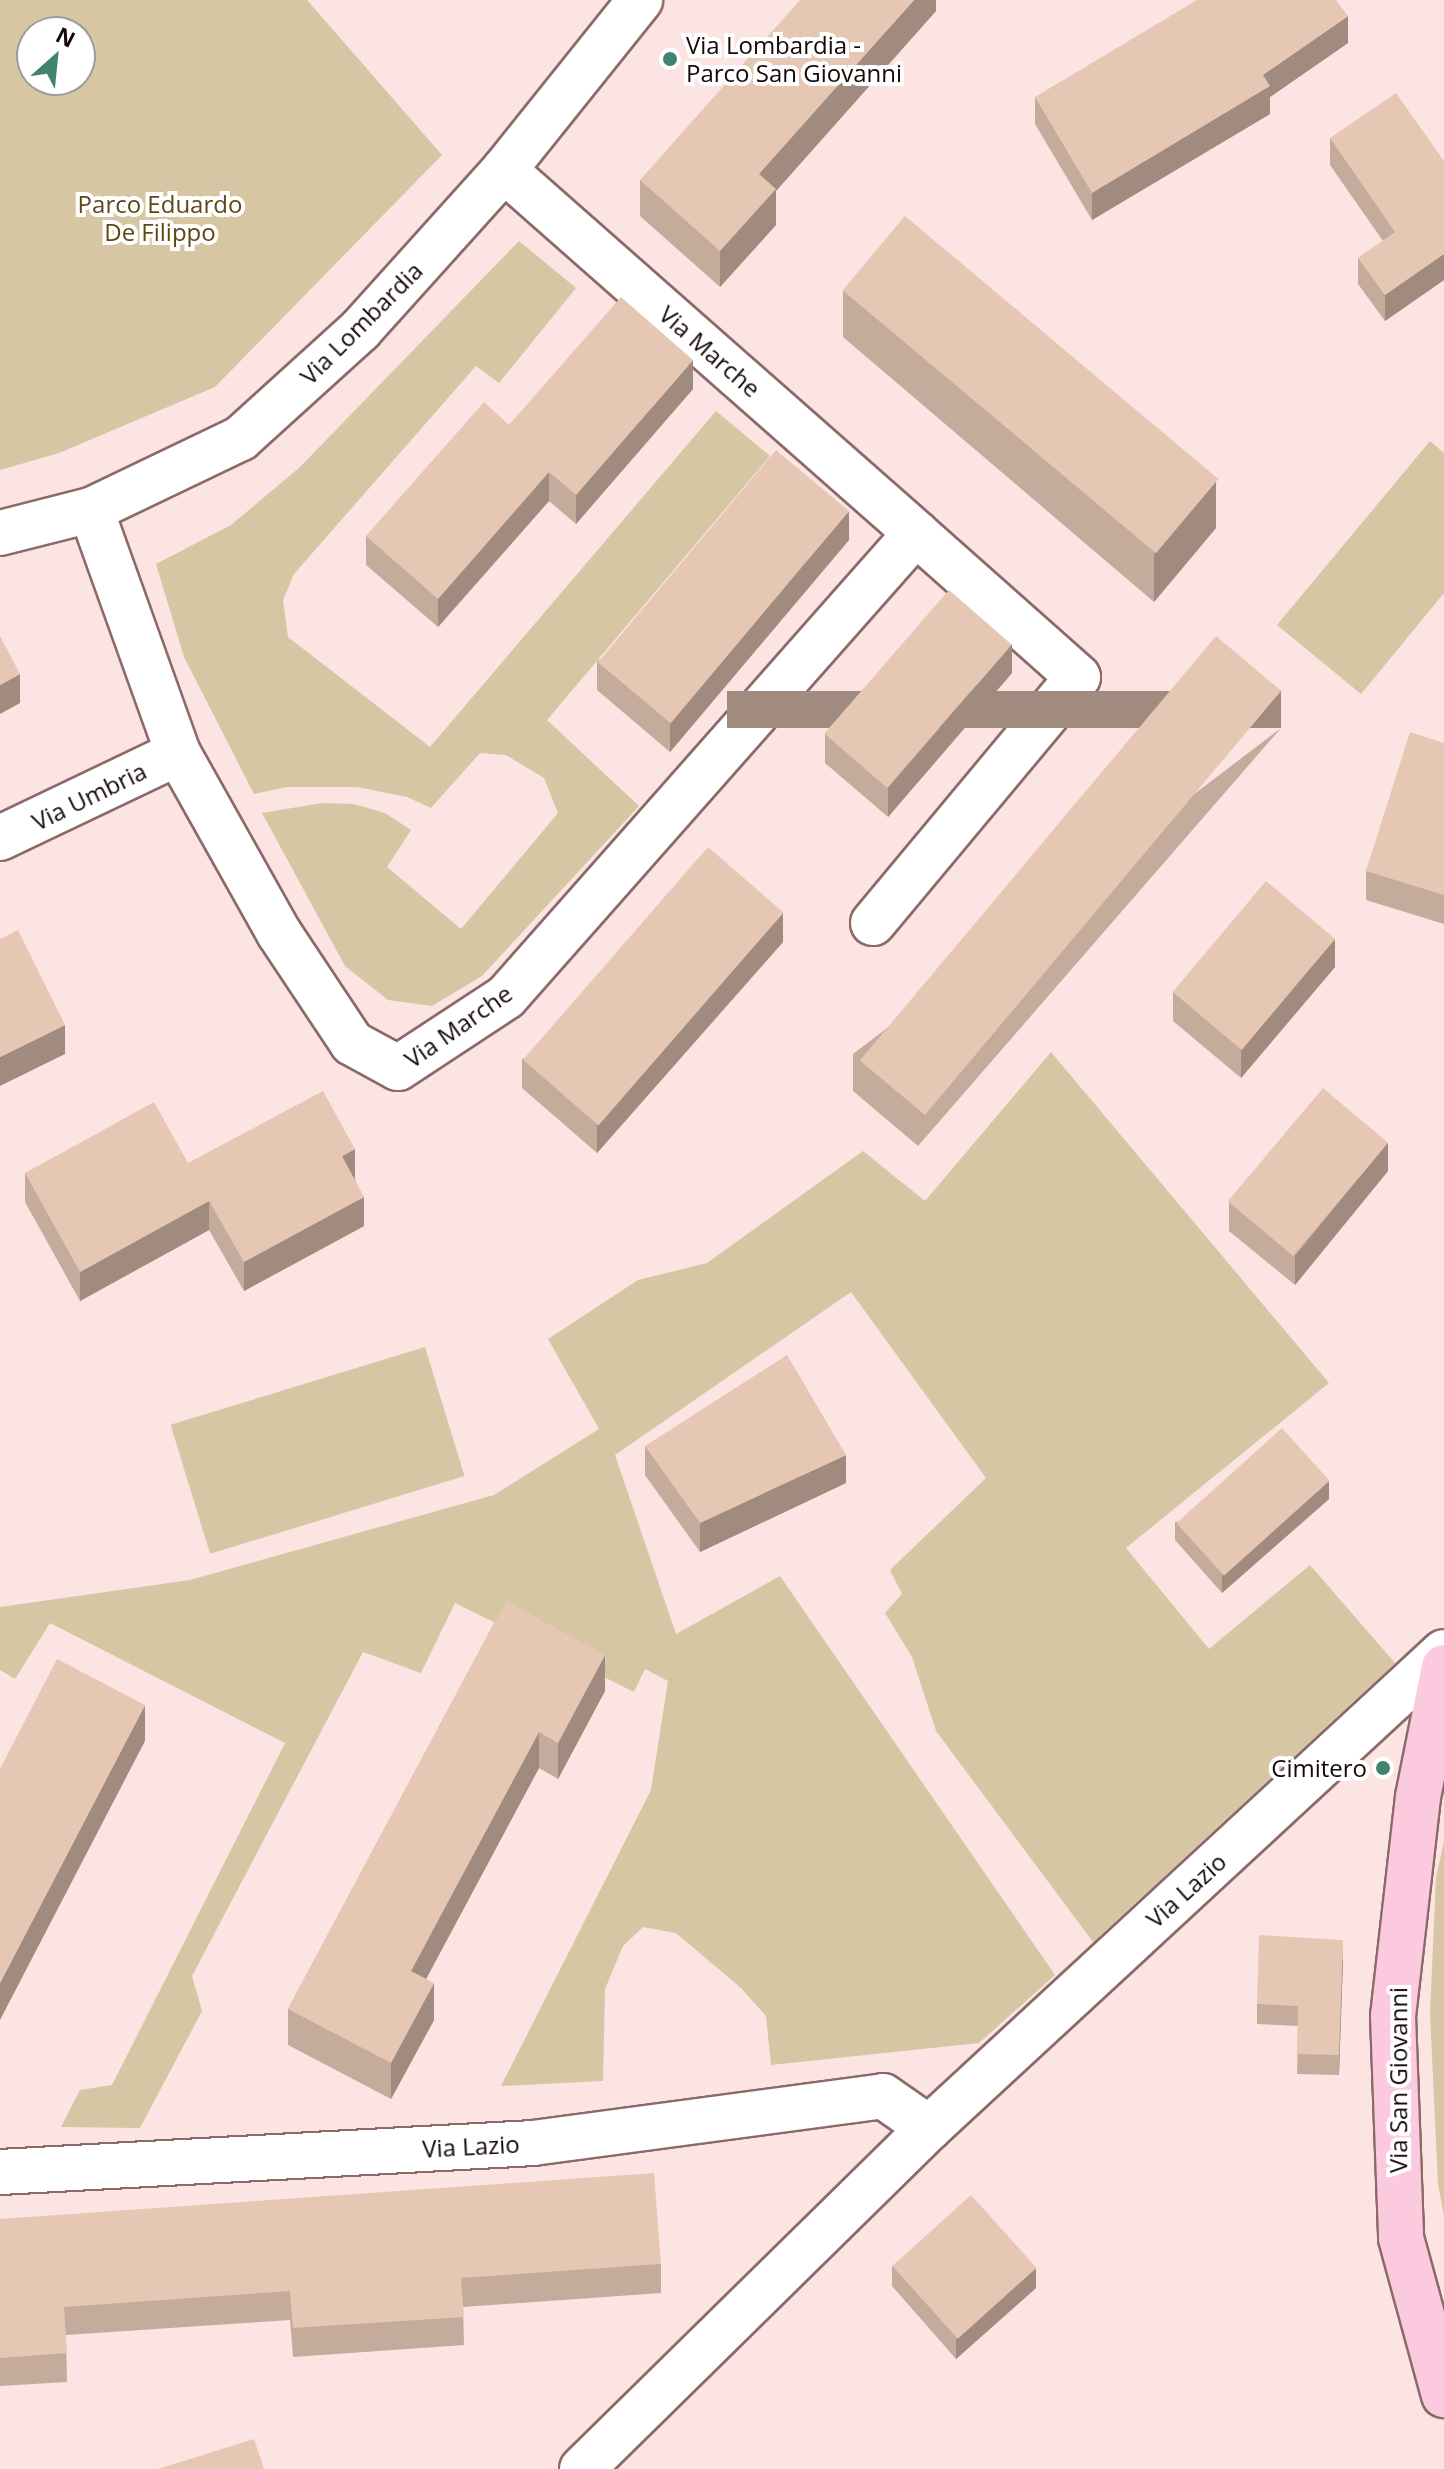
<!DOCTYPE html>
<html>
<head>
<meta charset="utf-8">
<style>
  body { margin:0 }
  #map { position:relative; width:1444px; height:2469px; overflow:hidden; background:#fbe4e2; font-family:"Open Sans",sans-serif }
  div>[style] { position:absolute }
  .green>* { inset:0; background:#d7c6a4; transform-origin:0 0 }
  .roads { filter:drop-shadow(2px 0 #8b6a68) drop-shadow(-2px 0 #8b6a68) drop-shadow(0 2px #8b6a68) drop-shadow(0 -2px #8b6a68) }
  .minor>* { height:44px; margin:-22px; padding:0 22px; transform-origin:22px; border-radius:22px; background:#fff }
  .major>* { height:44px; margin:-22px; padding:0 22px; transform-origin:22px; border-radius:22px; background:#fccadf }
  .wall>* { inset:0; background:#c5ab9b }
  .shaded-wall>* { inset:0; background:#a08b7e; transform-origin:0 0 }
  .building>* { inset:0; background:#e5c7b4; transform-origin:0 0 }
  .dots>* { width:22px; height:22px; translate:-50% -50%; box-sizing:border-box; border:4px solid #fff; border-radius:50% }
  span { translate:-50% -50%; white-space:nowrap; text-align:center; line-height:1.15; -webkit-text-stroke:8px #fff; paint-order:stroke }
  .poi-label { font-size:24px; color:#130807 }
  .left { translate:0 -50%; text-align:left }
  .right { translate:-100% -50%; text-align:right }
  .park-label { font-size:24px; color:#5e4816 }
  .street-label { font-size:24px; color:#130807 }
  .north { position:absolute; left:16px; top:16px; width:80px; height:80px; box-sizing:border-box; background:#fff; border:2px solid #a19c9c; border-radius:50%; rotate:27deg; font-size:22px; font-weight:700; line-height:32px; text-align:center; color:#130807 }
  .north::after { content:''; display:block; margin:auto; width:28px; height:36px; background:#418271; clip-path:polygon(50% 0,100% 100%,50% 72%,0 100%) }
</style>
</head>
<body>
<div id="map">
  <div class="green">
    <div style="clip-path:polygon(evenodd,0 0,307px 0,442px 155px,215px 387px,59px 453px,0 470px,0 0,32px 32px,80px 32px,80px 80px,32px 80px,32px 32px)"></div>
    <div style="clip-path:polygon(519px 241px,576px 288px,499px 383px,476px 366px,294px 574px,283px 600px,288px 637px,430px 747px,716px 411px,770px 456px,547px 720px,639px 806px,482px 976px,432px 1006px,388px 1000px,345px 966px,262px 813px,322px 803px,354px 804px,385px 813px,411px 830px,387px 867px,461px 929px,558px 813px,544px 778px,506px 755px,480px 753px,431px 808px,407px 797px,357px 787px,287px 787px,254px 794px,184px 657px,156px 564px,231px 525px,300px 467px)"></div>
    <div style="clip-path:polygon(1430px 441px,1444px 453px,1444px 593px,1361px 694px,1277px 625px)"></div>
    <div style="clip-path:polygon(1051px 1052px,1329px 1383px,1126px 1548px,1209px 1649px,1310px 1565px,1395px 1663px,1093px 1942px,936px 1731px,912px 1657px,885px 1613px,902px 1594px,890px 1570px,986px 1478px,851px 1292px,615px 1455px,676px 1634px,780px 1576px,1055px 1975px,979px 2043px,771px 2065px,766px 2016px,741px 1988px,676px 1933px,643px 1927px,623px 1946px,605px 1989px,603px 2081px,501px 2086px,651px 1790px,668px 1681px,645px 1669px,634px 1692px,455px 1603px,421px 1673px,363px 1652px,192px 1976px,202px 2011px,140px 2128px,61px 2127px,80px 2090px,112px 2085px,285px 1743px,50px 1623px,15px 1679px,0 1670px,0 1607px,190px 1580px,494px 1495px,599px 1429px,548px 1339px,638px 1280px,707px 1263px,863px 1151px,925px 1201px)"></div>
    <div style="left:425px;top:1347px;width:135px;height:266px;rotate:73deg"></div>
    <div style="clip-path:polygon(1444px 1841px,1444px 2216px,1438px 2184px,1430px 2013px,1436px 1878px)"></div>
  </div>
  <div class="roads">
    <div class="minor">
      <div style="left:91px;top:510px;width:258px;rotate:70.3deg"></div>
      <div style="left:178px;top:753px;width:206px;rotate:60.7deg"></div>
      <div style="left:279px;top:933px;width:132px;rotate:56.4deg"></div>
      <div style="left:352px;top:1043px;width:52px;rotate:28.5deg"></div>
      <div style="left:398px;top:1068px;width:129px;rotate:-33.3deg"></div>
      <div style="left:506px;top:997px;width:619px;rotate:-48.54deg"></div>
      <div style="left:916px;top:533px;width:549px;rotate:-138.62deg"></div>
      <div style="left:0;top:533px;width:94px;rotate:-14.2deg"></div>
      <div style="left:91px;top:510px;width:166px;rotate:-25.6deg"></div>
      <div style="left:241px;top:438px;width:161px;rotate:-42.2deg"></div>
      <div style="left:360px;top:330px;width:215px;rotate:-48deg"></div>
      <div style="left:504px;top:170px;width:218px;rotate:-51.3deg"></div>
      <div style="left:0;top:838px;width:197px;rotate:-25.5deg"></div>
      <div style="left:873px;top:923px;width:320px;rotate:-50.2deg"></div>
      <div style="left:1078px;top:677px;width:217px;rotate:-138.4deg"></div>
      <div style="left:0;top:2172px;width:534px;rotate:-3.11deg"></div>
      <div style="left:533px;top:2143px;width:353px;rotate:-7.6deg"></div>
      <div style="left:883px;top:2096px;width:56px;rotate:34.8deg"></div>
      <div style="left:582px;top:2469px;width:487px;rotate:-44.5deg"></div>
      <div style="left:929px;top:2128px;width:701px;rotate:-42.75deg"></div>
    </div>
    <div class="major">
      <div style="left:1444px;top:1667px;width:133px;rotate:101.3deg"></div>
      <div style="left:1418px;top:1797px;width:220px;rotate:96.5deg"></div>
      <div style="left:1393px;top:2016px;width:222px;rotate:87.9deg"></div>
      <div style="left:1401px;top:2238px;width:163px;rotate:74.7deg"></div>
    </div>
  </div>
  <div class="wall">
    <div style="clip-path:polygon(936px 0,936px 11px,776px 191px,776px 225px,720px 287px,640px 216px,640px 180px)"></div>
    <div style="clip-path:polygon(1348px 43px,1270px 97px,1270px 114px,1092px 220px,1035px 124px,1035px 97px)"></div>
    <div style="clip-path:polygon(1330px 138px,1444px 161px,1444px 280px,1385px 321px,1358px 284px,1358px 258px,1383px 241px,1330px 165px)"></div>
    <div style="clip-path:polygon(843px 290px,1216px 528px,1154px 602px,843px 337px)"></div>
    <div style="clip-path:polygon(693px 389px,576px 524px,549px 501px,438px 627px,366px 565px,366px 536px)"></div>
    <div style="clip-path:polygon(849px 540px,670px 752px,597px 690px,597px 661px)"></div>
    <div style="clip-path:polygon(1012px 673px,888px 817px,825px 763px,825px 734px)"></div>
    <div style="clip-path:polygon(1281px 728px,918px 1146px,853px 1091px,853px 1054px)"></div>
    <div style="clip-path:polygon(1444px 743px,1444px 924px,1366px 900px,1366px 871px)"></div>
    <div style="clip-path:polygon(783px 942px,597px 1153px,522px 1088px,522px 1059px)"></div>
    <div style="clip-path:polygon(1335px 967px,1241px 1078px,1173px 1021px,1173px 992px)"></div>
    <div style="clip-path:polygon(188px 1163px,355px 1178px,364px 1226px,244px 1291px,209px 1230px,80px 1301px,25px 1202px,25px 1173px)"></div>
    <div style="clip-path:polygon(1388px 1171px,1295px 1285px,1229px 1231px,1229px 1202px)"></div>
    <div style="clip-path:polygon(645px 1446px,846px 1483px,700px 1552px,645px 1475px)"></div>
    <div style="clip-path:polygon(1329px 1499px,1222px 1593px,1175px 1540px,1175px 1522px)"></div>
    <div style="clip-path:polygon(506px 1601px,605px 1691px,558px 1779px,539px 1768px,426px 1979px,434px 2020px,391px 2099px,288px 2045px,288px 2009px)"></div>
    <div style="clip-path:polygon(1343px 1960px,1339px 2075px,1297px 2074px,1298px 2026px,1257px 2024px,1257px 2004px)"></div>
    <div style="clip-path:polygon(0 2219px,661px 2264px,661px 2293px,463px 2307px,464px 2345px,293px 2357px,290px 2320px,66px 2335px,67px 2382px,0 2386px)"></div>
    <div style="clip-path:polygon(892px 2266px,1036px 2288px,956px 2359px,892px 2286px)"></div>
  </div>
  <div class="shaded-wall">
    <div style="clip-path:polygon(914px 0,936px 0,936px 11px,776px 191px,776px 225px,720px 287px,720px 251px,759px 174px)"></div>
    <div style="clip-path:polygon(1348px 16px,1348px 43px,1270px 97px,1270px 114px,1092px 220px,1092px 193px)"></div>
    <div style="clip-path:polygon(1444px 254px,1444px 280px,1385px 321px,1385px 295px)"></div>
    <div style="clip-path:polygon(693px 360px,693px 389px,576px 524px,576px 495px)"></div>
    <div style="clip-path:polygon(549px 472px,549px 501px,438px 627px,438px 599px)"></div>
    <div style="clip-path:polygon(1216px 481px,1216px 528px,1154px 602px,1154px 554px)"></div>
    <div style="clip-path:polygon(849px 511px,849px 540px,670px 752px,670px 723px)"></div>
    <div style="clip-path:polygon(1012px 644px,1012px 673px,888px 817px,888px 788px)"></div>
    <div style="clip-path:polygon(20px 674px,20px 703px,0 714px,0 685px)"></div>
    <div style="left:1281px;top:691px;width:37px;height:554px;rotate:90deg"></div>
    <div style="clip-path:polygon(783px 913px,783px 942px,597px 1153px,597px 1124px)"></div>
    <div style="clip-path:polygon(1335px 939px,1335px 967px,1241px 1078px,1241px 1049px)"></div>
    <div style="clip-path:polygon(65px 1025px,65px 1054px,0 1086px,0 1057px)"></div>
    <div style="clip-path:polygon(1388px 1142px,1388px 1171px,1295px 1285px,1295px 1256px)"></div>
    <div style="clip-path:polygon(355px 1149px,355px 1178px,342px 1184px,342px 1156px)"></div>
    <div style="clip-path:polygon(364px 1197px,364px 1226px,244px 1291px,244px 1262px)"></div>
    <div style="clip-path:polygon(209px 1201px,209px 1230px,80px 1301px,80px 1272px)"></div>
    <div style="clip-path:polygon(846px 1455px,846px 1483px,700px 1552px,700px 1523px)"></div>
    <div style="clip-path:polygon(1329px 1481px,1329px 1499px,1222px 1593px,1222px 1575px)"></div>
    <div style="clip-path:polygon(605px 1655px,605px 1691px,558px 1779px,558px 1743px)"></div>
    <div style="clip-path:polygon(145px 1705px,145px 1741px,0 2020px,0 1983px)"></div>
    <div style="clip-path:polygon(539px 1732px,539px 1768px,411px 2007px,411px 1971px)"></div>
    <div style="clip-path:polygon(1343px 1940px,1343px 1960px,1339px 2075px,1339px 2055px)"></div>
    <div style="clip-path:polygon(434px 1983px,434px 2020px,391px 2099px,391px 2063px)"></div>
    <div style="clip-path:polygon(1036px 2268px,1036px 2288px,956px 2359px,956px 2339px)"></div>
  </div>
  <div class="building">
    <div style="clip-path:polygon(800px 0,914px 0,759px 174px,776px 189px,720px 251px,640px 180px)"></div>
    <div style="clip-path:polygon(1197px 0,1336px 0,1348px 16px,1263px 75px,1270px 86px,1092px 193px,1035px 97px)"></div>
    <div style="clip-path:polygon(1396px 93px,1444px 161px,1444px 254px,1385px 295px,1358px 258px,1395px 232px,1330px 138px)"></div>
    <div style="left:905px;top:216px;width:409px;height:97px;rotate:40deg"></div>
    <div style="clip-path:polygon(621px 297px,693px 360px,576px 495px,549px 472px,438px 599px,366px 536px,484px 402px,509px 425px)"></div>
    <div style="left:776px;top:450px;width:95px;height:277px;rotate:40deg"></div>
    <div style="left:949px;top:590px;width:83px;height:190px;rotate:41deg"></div>
    <div style="clip-path:polygon(0 636px,20px 674px,0 685px)"></div>
    <div style="left:1216px;top:636px;width:85px;height:554px;rotate:40deg"></div>
    <div style="clip-path:polygon(1410px 732px,1444px 743px,1444px 895px,1366px 871px)"></div>
    <div style="left:708px;top:847px;width:100px;height:282px;rotate:41deg"></div>
    <div style="left:1266px;top:881px;width:90px;height:145px;rotate:40deg"></div>
    <div style="clip-path:polygon(18px 930px,65px 1025px,0 1057px,0 939px)"></div>
    <div style="left:1323px;top:1088px;width:85px;height:148px;rotate:40deg"></div>
    <div style="clip-path:polygon(323px 1091px,355px 1149px,342px 1156px,364px 1197px,244px 1262px,209px 1201px,80px 1272px,25px 1173px,154px 1102px,188px 1163px)"></div>
    <div style="clip-path:polygon(787px 1355px,846px 1455px,700px 1523px,645px 1446px)"></div>
    <div style="left:1282px;top:1428px;width:71px;height:142px;rotate:48deg"></div>
    <div style="clip-path:polygon(506px 1601px,605px 1655px,558px 1743px,539px 1732px,411px 1971px,434px 1983px,391px 2063px,288px 2009px)"></div>
    <div style="clip-path:polygon(57px 1659px,145px 1705px,0 1983px,0 1769px)"></div>
    <div style="clip-path:polygon(1259px 1935px,1343px 1940px,1339px 2055px,1297px 2054px,1298px 2006px,1257px 2004px)"></div>
    <div style="clip-path:polygon(654px 2173px,661px 2264px,461px 2278px,464px 2317px,293px 2328px,290px 2291px,64px 2307px,67px 2353px,0 2358px,0 2219px)"></div>
    <div style="left:971px;top:2195px;width:98px;height:106px;rotate:48deg"></div>
    <div style="clip-path:polygon(254px 2439px,264px 2469px,158px 2469px)"></div>
  </div>
  <div class="dots">
    <div style="left:670px;top:59px;background:#418271"></div>
    <div style="left:1383px;top:1768px;background:#418271"></div>
  </div>
  <div class="poi-label">
    <span class="left" style="left:686px;top:59px">Via Lombardia -<br>Parco San Giovanni</span>
    <span class="right" style="left:1367px;top:1768px">Cimitero</span>
  </div>
  <div class="park-label">
    <span style="left:160px;top:218px">Parco Eduardo<br>De Filippo</span>
  </div>
  <div class="street-label">
    <span style="left:361px;top:323px;rotate:-45deg">Via Lombardia</span>
    <span style="left:710px;top:351px;rotate:41deg">Via Marche</span>
    <span style="left:89px;top:796px;rotate:-26deg">Via Umbria</span>
    <span style="left:458px;top:1026px;rotate:-35deg">Via Marche</span>
    <span style="left:1186px;top:1890px;rotate:-42deg">Via Lazio</span>
    <span style="left:1398px;top:2080px;rotate:-90deg">Via San Giovanni</span>
    <span style="left:471px;top:2146px;rotate:-3deg">Via Lazio</span>
  </div>
  <div class="north">N</div>
</div>
</body>
</html>
